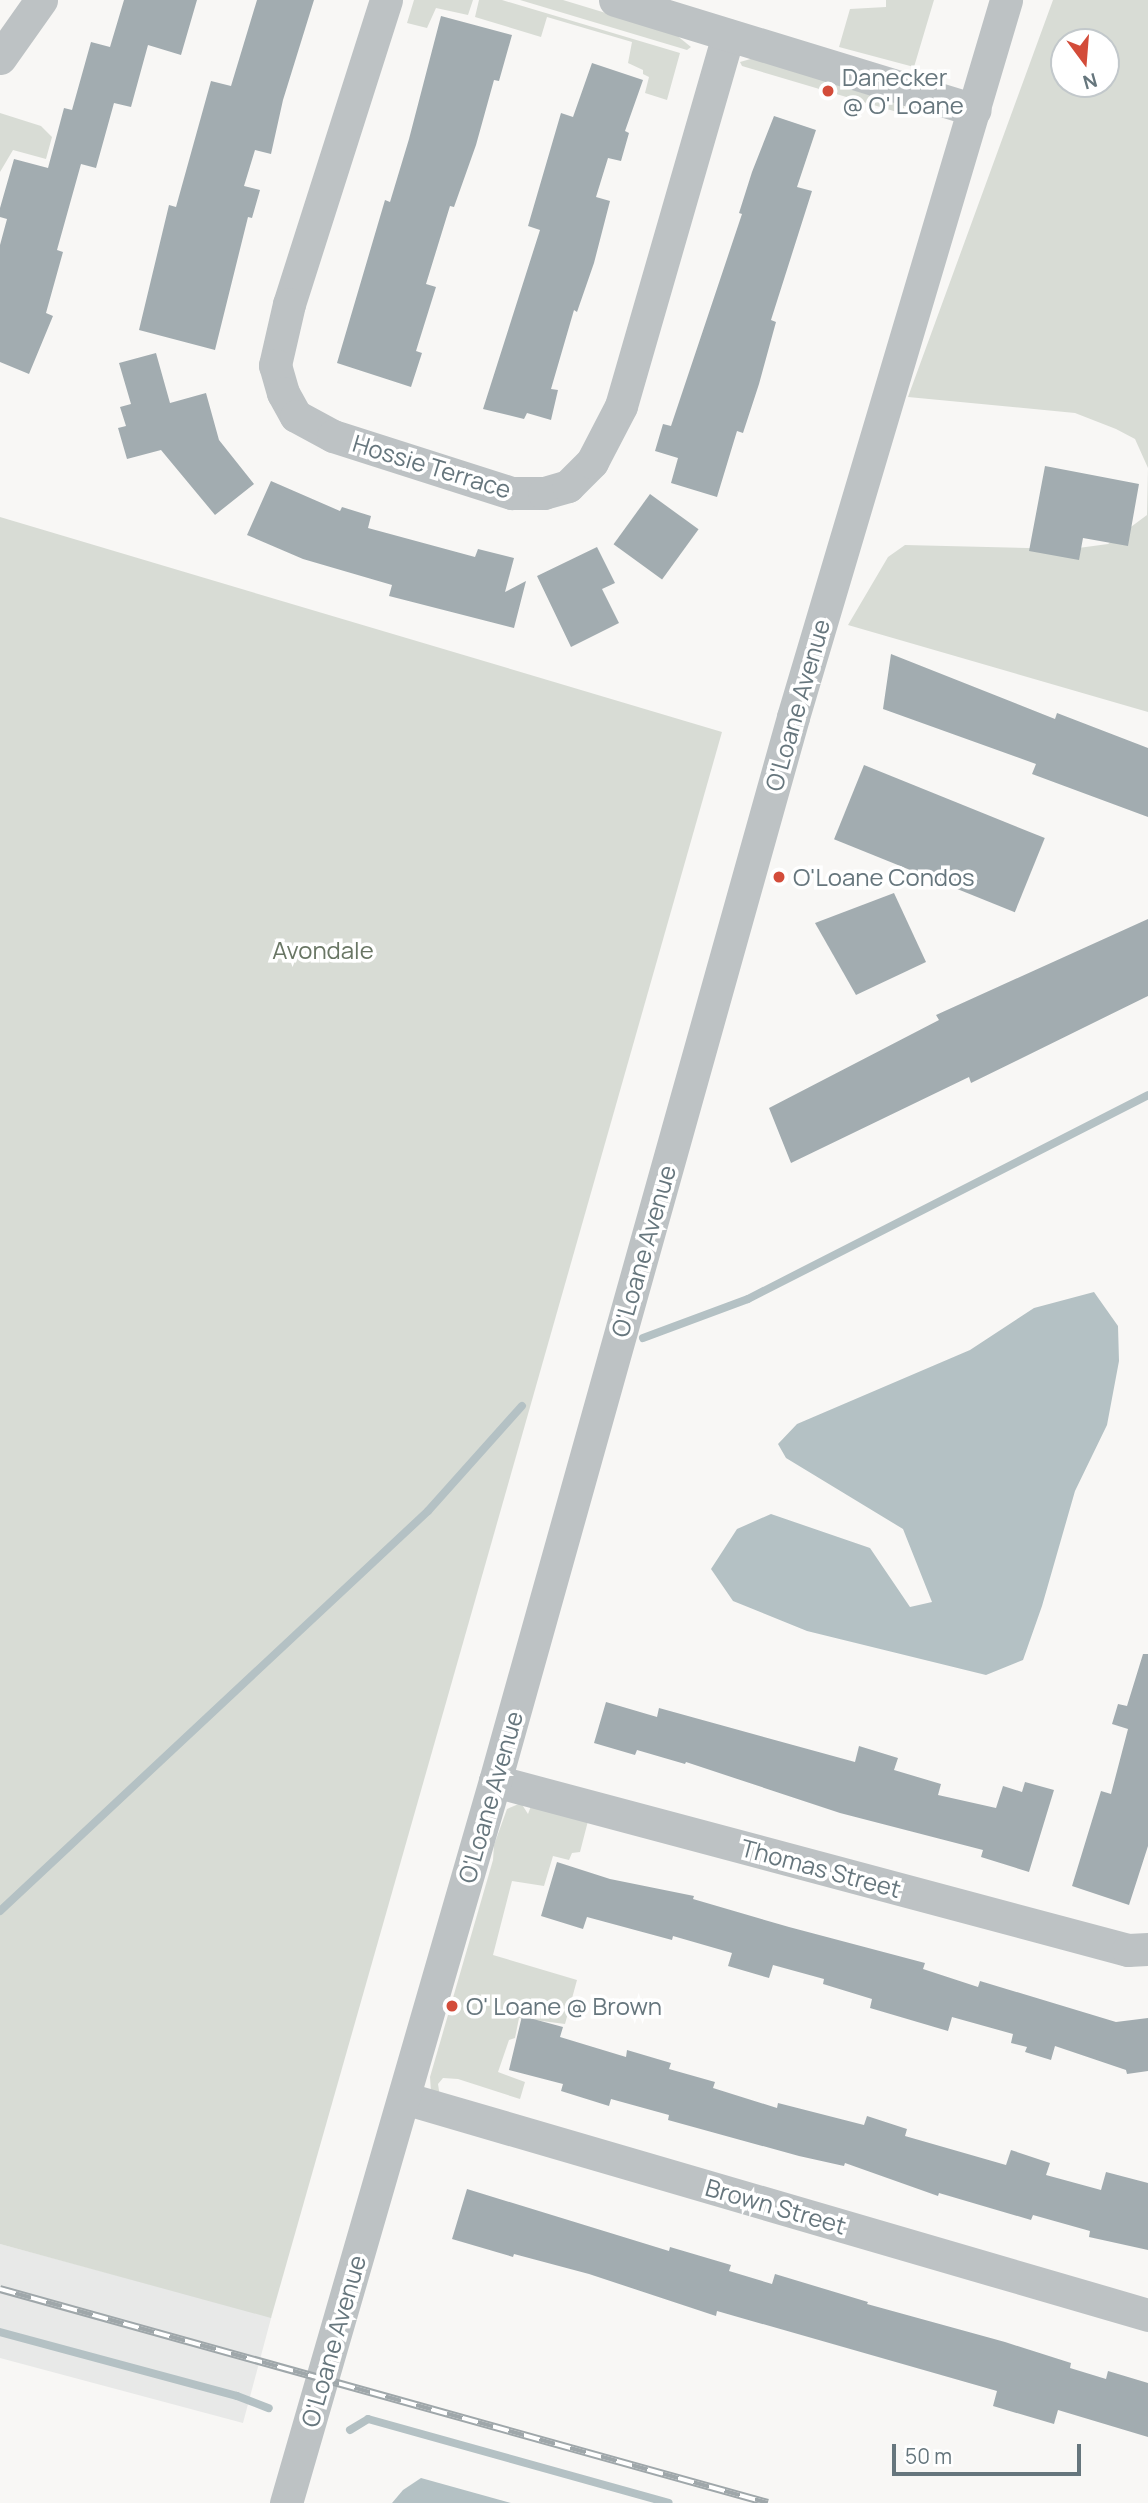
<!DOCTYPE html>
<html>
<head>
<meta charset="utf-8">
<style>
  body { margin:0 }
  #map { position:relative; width:1148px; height:2503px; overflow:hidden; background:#f8f7f5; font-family:Manrope,sans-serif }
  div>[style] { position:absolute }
  .built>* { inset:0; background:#e8e9e8; transform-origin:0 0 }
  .green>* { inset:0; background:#d8dcd5 }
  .water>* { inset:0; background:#b4c1c4 }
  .stream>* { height:8px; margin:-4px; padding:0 4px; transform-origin:4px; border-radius:4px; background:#b4c1c4 }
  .building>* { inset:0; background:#a2acb0; transform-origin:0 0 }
  .minor>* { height:33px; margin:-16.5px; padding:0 16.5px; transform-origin:16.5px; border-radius:16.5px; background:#bdc2c4 }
  .rail>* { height:8px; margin-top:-4px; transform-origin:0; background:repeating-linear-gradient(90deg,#fff 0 16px,#9fa7aa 0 32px); box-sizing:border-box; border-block:2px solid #9fa7aa }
  .dots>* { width:19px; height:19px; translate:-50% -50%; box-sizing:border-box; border:4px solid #fff; border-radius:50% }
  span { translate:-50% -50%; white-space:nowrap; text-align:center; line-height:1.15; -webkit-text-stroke:7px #fff; paint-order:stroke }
  .poi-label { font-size:24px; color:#66767d }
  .left { translate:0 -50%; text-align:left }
  .street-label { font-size:24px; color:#66767d }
  .park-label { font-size:24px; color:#697664 }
  .north { position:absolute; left:1050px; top:28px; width:70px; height:70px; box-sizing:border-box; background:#fff; border:2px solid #c2c8cb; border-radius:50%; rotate:164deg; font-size:19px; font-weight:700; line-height:28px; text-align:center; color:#66767d }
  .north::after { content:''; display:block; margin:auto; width:24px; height:32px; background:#d34c3a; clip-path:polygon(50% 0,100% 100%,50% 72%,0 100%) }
  .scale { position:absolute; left:892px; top:2444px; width:189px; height:32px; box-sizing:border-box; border:4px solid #66767d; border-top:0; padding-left:9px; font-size:21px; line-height:24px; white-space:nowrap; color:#66767d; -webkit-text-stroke:5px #fff; paint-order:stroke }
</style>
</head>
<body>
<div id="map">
  <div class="built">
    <div style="left:0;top:2244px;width:281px;height:110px;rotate:15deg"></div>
  </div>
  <div class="green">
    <div style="clip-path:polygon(414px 0,473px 0,468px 15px,436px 8px,427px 28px,407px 23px)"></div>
    <div style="clip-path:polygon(479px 0,502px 0,680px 53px,667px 100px,645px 93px,649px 77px,643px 74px,643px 70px,628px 63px,632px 42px,547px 17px,541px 37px,475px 17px)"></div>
    <div style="clip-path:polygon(520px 0,563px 0,675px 34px,691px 47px,687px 50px)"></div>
    <div style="clip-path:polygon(886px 0,934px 0,914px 67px,839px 47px,850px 9px,886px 7px)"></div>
    <div style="clip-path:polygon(evenodd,1053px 0,1148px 0,1148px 712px,848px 625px,888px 557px,905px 545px,1071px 549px,1108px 544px,1147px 515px,1148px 468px,1135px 439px,1116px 429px,1075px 413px,908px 397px,1053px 0,1064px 42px,1106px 42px,1106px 84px,1064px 84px,1064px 42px)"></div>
    <div style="clip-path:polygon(754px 58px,903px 102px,904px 108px,897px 112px,742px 66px,740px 62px)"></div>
    <div style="clip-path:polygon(0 113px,41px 126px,52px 137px,46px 159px,13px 150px,0 172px)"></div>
    <div style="clip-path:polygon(0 517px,722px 732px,271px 2318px,0 2244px)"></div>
    <div style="clip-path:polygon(521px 1803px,528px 1814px,531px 1806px,588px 1821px,580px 1852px,572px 1853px,569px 1860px,553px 1856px,544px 1886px,512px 1881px,493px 1955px,577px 1980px,565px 2024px,519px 2018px,515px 2038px,509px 2040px,498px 2072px,525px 2082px,520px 2099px,458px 2079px,443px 2078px,438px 2084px,440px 2097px,431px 2092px,430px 2077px,493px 1860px,494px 1845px,507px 1809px)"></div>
  </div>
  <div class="water">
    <div style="clip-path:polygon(1094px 1292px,1118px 1326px,1119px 1361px,1107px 1425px,1075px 1491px,1042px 1606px,1023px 1660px,986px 1675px,807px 1631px,733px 1601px,711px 1569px,737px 1529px,771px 1514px,870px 1548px,910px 1607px,932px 1602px,903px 1529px,786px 1458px,778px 1444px,797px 1424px,970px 1350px,1034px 1308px)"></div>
    <div style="clip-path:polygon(421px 2478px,511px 2503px,392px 2503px,403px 2490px)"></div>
  </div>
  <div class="stream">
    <div style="left:643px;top:1338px;width:112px;rotate:-20.4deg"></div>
    <div style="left:748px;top:1299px;width:449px;rotate:-27deg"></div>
    <div style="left:0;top:1911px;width:586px;rotate:-43.06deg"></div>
    <div style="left:428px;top:1511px;width:141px;rotate:-48.2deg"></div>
    <div style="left:0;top:2332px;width:245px;rotate:15.1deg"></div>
    <div style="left:237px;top:2396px;width:34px;rotate:21deg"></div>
    <div style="left:350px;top:2430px;width:21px;rotate:-31deg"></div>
    <div style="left:368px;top:2419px;width:312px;rotate:15.6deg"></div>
  </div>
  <div class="building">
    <div style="clip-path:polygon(124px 0,197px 0,181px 55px,148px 45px,131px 107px,114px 103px,96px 168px,81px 164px,57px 250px,63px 252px,46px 313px,53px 316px,29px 374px,0 362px,0 245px,7px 219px,0 217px,0 208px,14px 159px,48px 168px,64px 108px,72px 110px,91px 42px,110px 47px)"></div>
    <div style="clip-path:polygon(257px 0,314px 0,283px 100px,271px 154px,255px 150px,244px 186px,260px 190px,252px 218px,248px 217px,215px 350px,139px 330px,169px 205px,176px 207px,211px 81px,231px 86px)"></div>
    <div style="clip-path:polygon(441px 16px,512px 35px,499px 81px,494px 80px,476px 145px,454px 207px,450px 206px,426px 284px,436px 287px,416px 351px,422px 353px,411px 387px,337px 363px,385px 200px,390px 202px,409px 139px)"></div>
    <div style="clip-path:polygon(592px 63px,643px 80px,625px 131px,629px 133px,621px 161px,608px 158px,596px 197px,610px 201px,594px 263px,577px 312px,574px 310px,551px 389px,558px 390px,551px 420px,527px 413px,524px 419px,483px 409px,540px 230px,528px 226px,561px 113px,573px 117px)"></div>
    <div style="clip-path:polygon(774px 116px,816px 130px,797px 187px,812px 191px,771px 320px,776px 322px,759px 384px,743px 433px,737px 431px,717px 497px,671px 483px,678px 458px,655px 451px,663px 424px,671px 426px,742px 214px,739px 213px,752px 172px)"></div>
    <div style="clip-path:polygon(156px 353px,170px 403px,206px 393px,219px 440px,254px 484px,215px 515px,161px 450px,127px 459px,118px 428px,126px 426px,120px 407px,131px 404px,119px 363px)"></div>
    <div style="clip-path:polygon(1045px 466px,1139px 484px,1128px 546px,1083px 538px,1079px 560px,1029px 551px)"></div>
    <div style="clip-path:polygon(271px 481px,340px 511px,342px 507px,371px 516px,368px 528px,475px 557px,478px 549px,514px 558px,505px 592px,526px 581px,514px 628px,389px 596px,392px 585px,303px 559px,247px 535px)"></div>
    <div style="left:650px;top:494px;width:60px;height:62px;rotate:36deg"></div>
    <div style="clip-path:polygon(597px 547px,615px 583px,602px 589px,619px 623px,571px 647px,537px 576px)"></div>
    <div style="clip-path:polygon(891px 654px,1055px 719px,1057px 713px,1148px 748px,1148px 817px,1032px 774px,1036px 764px,883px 709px)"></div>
    <div style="left:864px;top:765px;width:195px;height:80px;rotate:22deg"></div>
    <div style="clip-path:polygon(894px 893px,926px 962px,856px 995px,815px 923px)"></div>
    <div style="clip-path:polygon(1148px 919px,1148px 996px,971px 1083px,969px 1077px,791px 1163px,769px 1108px,939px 1020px,936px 1015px)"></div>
    <div style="clip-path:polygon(1143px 1654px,1148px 1654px,1148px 1846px,1129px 1905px,1072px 1886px,1101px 1791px,1111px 1794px,1128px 1729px,1112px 1724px,1118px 1704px,1127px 1706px)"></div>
    <div style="clip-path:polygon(606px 1702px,657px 1717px,659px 1708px,855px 1762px,859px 1746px,898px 1758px,894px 1770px,941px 1784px,938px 1795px,996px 1808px,1003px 1786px,1022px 1792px,1025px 1782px,1054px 1790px,1029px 1872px,981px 1857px,983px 1850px,840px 1813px,686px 1762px,685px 1764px,637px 1750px,635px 1755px,594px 1743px)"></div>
    <div style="clip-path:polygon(557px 1862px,610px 1879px,694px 1896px,693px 1899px,789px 1927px,925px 1963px,923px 1969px,978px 1987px,980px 1981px,1116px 2022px,1148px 2018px,1148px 2071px,1127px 2074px,1126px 2070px,1055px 2046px,1051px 2060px,1025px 2052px,1027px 2047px,1011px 2043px,1013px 2034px,952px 2017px,948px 2031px,870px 2008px,872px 1999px,823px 1984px,824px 1979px,773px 1965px,769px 1978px,728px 1966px,732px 1953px,673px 1936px,672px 1940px,587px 1917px,583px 1929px,541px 1916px)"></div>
    <div style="clip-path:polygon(522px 2016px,563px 2027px,560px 2037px,626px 2057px,627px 2050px,671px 2063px,669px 2069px,715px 2082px,713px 2088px,777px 2108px,778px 2103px,864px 2125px,867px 2116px,907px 2129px,905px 2136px,1006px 2165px,1011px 2150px,1050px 2163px,1046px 2175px,1101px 2190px,1106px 2172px,1148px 2183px,1148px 2250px,1089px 2237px,1090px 2231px,1033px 2215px,1031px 2220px,939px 2193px,938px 2196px,845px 2163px,844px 2166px,799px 2156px,668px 2120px,669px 2115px,611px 2099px,609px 2106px,561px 2091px,563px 2084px,509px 2070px)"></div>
    <div style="clip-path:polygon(467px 2189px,669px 2251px,670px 2247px,731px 2265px,729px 2271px,772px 2284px,775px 2274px,868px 2302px,867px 2304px,1005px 2342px,1071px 2363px,1070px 2368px,1106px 2379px,1108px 2371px,1148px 2383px,1148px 2437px,1058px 2410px,1054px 2424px,993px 2406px,997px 2391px,717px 2311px,716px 2316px,589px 2274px,514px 2254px,513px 2257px,452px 2239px)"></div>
  </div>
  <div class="minor">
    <div style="left:386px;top:0;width:319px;rotate:107.7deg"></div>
    <div style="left:289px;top:304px;width:63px;rotate:102.9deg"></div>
    <div style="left:275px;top:365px;width:29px;rotate:74deg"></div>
    <div style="left:283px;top:393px;width:26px;rotate:61deg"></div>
    <div style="left:296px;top:416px;width:42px;rotate:28.4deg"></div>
    <div style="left:333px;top:436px;width:188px;rotate:17.7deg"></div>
    <div style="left:512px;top:493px;width:32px"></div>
    <div style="left:544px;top:493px;width:25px;rotate:-16deg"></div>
    <div style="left:568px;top:486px;width:34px;rotate:-45deg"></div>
    <div style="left:592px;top:462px;width:63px;rotate:-62.6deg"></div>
    <div style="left:621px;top:406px;width:386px;rotate:-73.9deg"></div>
    <div style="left:615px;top:0;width:376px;rotate:17deg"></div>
    <div style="left:0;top:58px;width:71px;rotate:-54.7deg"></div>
    <div style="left:495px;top:1781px;width:655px;rotate:14.95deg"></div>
    <div style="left:1128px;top:1950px;width:20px;rotate:-3deg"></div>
    <div style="left:404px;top:2098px;width:775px;rotate:16.26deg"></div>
    <div style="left:286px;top:2503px;width:752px;rotate:-73.86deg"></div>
    <div style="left:495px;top:1781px;width:1105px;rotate:-74.35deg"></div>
    <div style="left:793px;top:717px;width:748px;rotate:-73.45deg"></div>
  </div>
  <div class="rail">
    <div style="left:0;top:2289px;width:797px;rotate:15.57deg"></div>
  </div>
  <div class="dots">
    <div style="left:828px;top:91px;background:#d34c3a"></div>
    <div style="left:779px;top:877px;background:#d34c3a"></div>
    <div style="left:452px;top:2006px;background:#d34c3a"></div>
  </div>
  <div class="poi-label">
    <span class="left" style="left:842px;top:91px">Danecker<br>@ O' Loane</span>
    <span class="left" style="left:793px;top:877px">O'Loane Condos</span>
    <span class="left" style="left:466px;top:2006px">O' Loane @ Brown</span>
  </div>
  <div class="street-label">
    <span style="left:432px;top:466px;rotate:17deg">Hossie Terrace</span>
    <span style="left:797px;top:705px;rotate:-74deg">O'Loane Avenue</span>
    <span style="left:643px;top:1251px;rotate:-74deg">O'Loane Avenue</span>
    <span style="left:490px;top:1797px;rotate:-74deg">O'Loane Avenue</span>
    <span style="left:821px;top:1868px;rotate:15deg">Thomas Street</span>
    <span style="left:776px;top:2206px;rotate:16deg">Brown Street</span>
    <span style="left:333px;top:2341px;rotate:-74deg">O'Loane Avenue</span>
  </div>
  <div class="park-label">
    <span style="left:323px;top:950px">Avondale</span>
  </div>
  <div class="north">N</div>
  <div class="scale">50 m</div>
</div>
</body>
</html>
